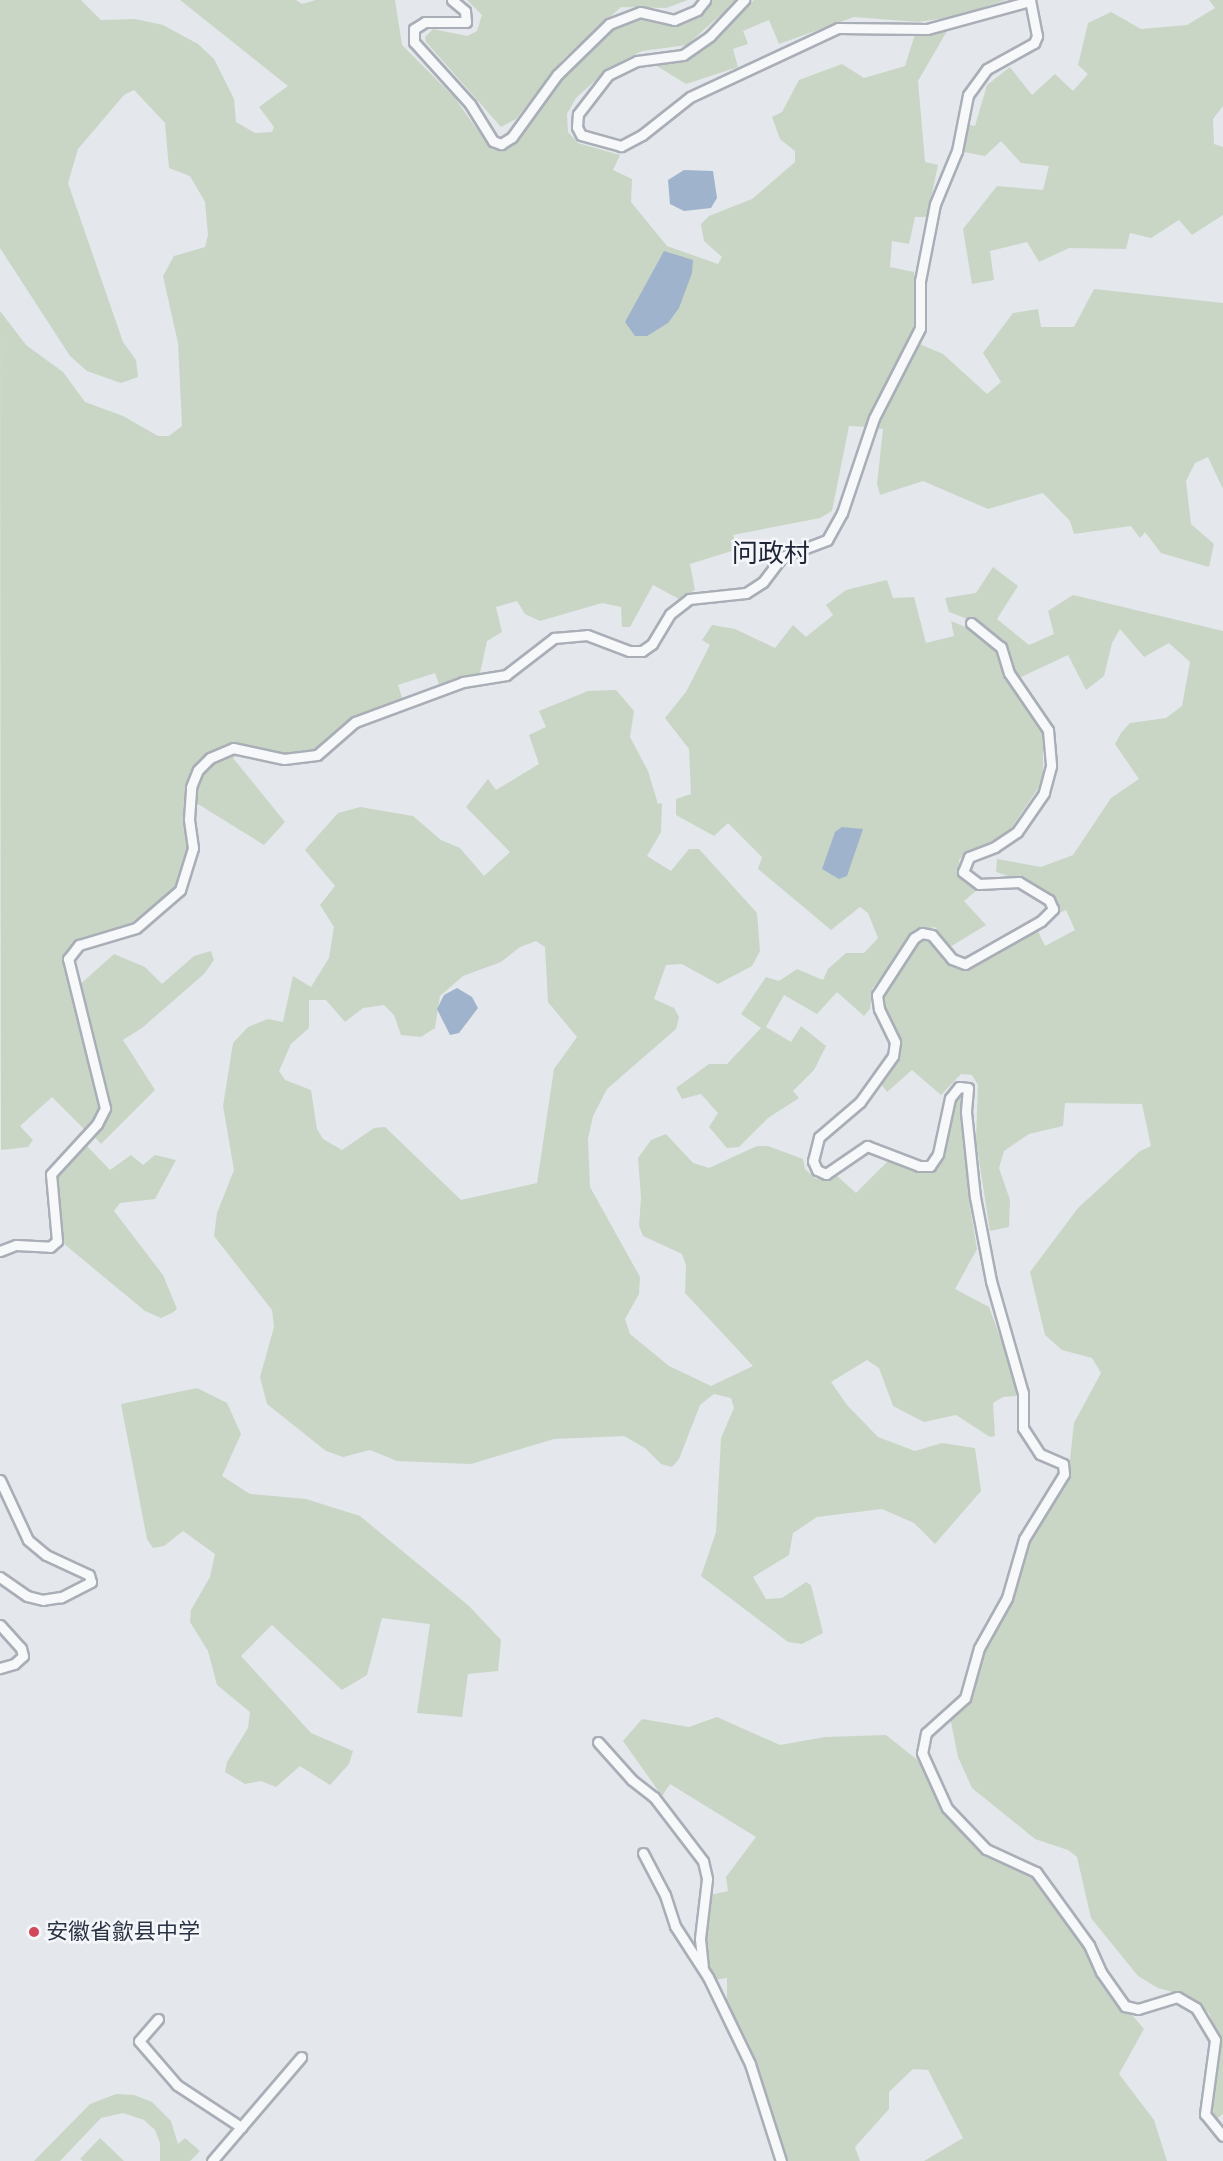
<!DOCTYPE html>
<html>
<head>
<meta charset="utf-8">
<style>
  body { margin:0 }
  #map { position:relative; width:1223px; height:2161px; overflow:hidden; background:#e4e7ec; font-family:Figtree,"Noto Sans SC",sans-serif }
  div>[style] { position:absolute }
  .green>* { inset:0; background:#c9d6c5 }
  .water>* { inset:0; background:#9fb4cc }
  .roads { filter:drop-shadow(2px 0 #a9aeb7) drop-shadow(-2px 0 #a9aeb7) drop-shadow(0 2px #a9aeb7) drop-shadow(0 -2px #a9aeb7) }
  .street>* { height:9px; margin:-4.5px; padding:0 4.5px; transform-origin:4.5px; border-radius:4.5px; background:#f7f8fa }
  .dots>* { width:16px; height:16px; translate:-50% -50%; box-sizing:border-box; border:3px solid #f4f6f9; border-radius:50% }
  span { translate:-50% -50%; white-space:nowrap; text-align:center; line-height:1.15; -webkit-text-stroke:5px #f4f6f9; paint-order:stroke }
  .poi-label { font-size:22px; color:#2b3445 }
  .left { translate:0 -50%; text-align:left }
  .quarter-label { font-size:26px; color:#1d2536 }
</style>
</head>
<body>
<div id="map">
  <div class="green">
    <div style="clip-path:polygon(0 0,81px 0,101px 20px,135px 19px,163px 25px,198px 44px,214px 59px,234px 99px,236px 122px,255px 133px,272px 132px,274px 127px,259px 107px,288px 86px,180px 0,296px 0,302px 4px,316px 0,395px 0,402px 45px,454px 97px,484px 139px,504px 149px,518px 140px,566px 72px,619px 23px,647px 19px,680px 25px,691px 21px,713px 0,737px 0,687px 45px,642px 51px,610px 67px,576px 98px,567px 114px,568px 132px,578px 143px,620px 155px,613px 170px,632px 179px,631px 202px,667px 246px,718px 264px,722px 257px,704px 241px,701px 224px,709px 216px,752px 199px,795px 162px,795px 151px,780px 139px,772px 117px,782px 112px,799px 80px,842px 64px,864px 78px,905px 66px,915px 34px,947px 31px,918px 81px,925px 162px,938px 165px,927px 217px,915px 217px,909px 244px,892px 241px,890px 267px,914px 272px,917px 312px,910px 340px,869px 427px,849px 426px,832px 511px,820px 518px,733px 535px,738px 549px,690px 564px,695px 590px,679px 599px,653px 585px,630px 627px,622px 627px,621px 607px,602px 603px,540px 621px,525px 614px,517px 601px,496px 607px,502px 632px,487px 641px,480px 673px,439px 684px,435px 673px,398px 685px,403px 701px,344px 725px,345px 732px,326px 754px,306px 762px,243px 753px,233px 758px,285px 822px,264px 845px,198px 804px,192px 815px,196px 844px,175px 889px,162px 903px,123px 928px,83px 938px,70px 949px,65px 961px,99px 1096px,99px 1113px,85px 1130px,52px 1097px,20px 1126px,33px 1140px,28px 1147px,1px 1150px,0 311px,26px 345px,63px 372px,85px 402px,123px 416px,158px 436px,169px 436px,182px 426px,178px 343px,163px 276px,174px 256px,205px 247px,208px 235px,205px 202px,190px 176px,169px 168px,165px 123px,134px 90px,124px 95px,78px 149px,68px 183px,123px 342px,136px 360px,138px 377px,121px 383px,87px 371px,70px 356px,0 248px)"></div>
    <div style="clip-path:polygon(467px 0,688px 0,666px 8px,621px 7px,562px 60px,516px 119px,501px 127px,426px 42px,425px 37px,433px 29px,467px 36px,477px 31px,482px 15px)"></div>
    <div style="clip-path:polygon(754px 0,1006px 0,953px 17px,918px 22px,854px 17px,779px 44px,769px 20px,743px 31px,748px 44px,733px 49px,738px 67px,686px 84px,652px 63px,672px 62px,705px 46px)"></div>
    <div style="clip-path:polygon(1209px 0,1223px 0,1223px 106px,1213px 119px,1214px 144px,1223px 147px,1223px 215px,1192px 235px,1179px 220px,1151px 238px,1130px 233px,1126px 249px,1069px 248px,1039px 262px,1027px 242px,990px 251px,994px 280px,972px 284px,963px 229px,997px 186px,1043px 190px,1049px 166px,1021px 163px,1001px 141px,985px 156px,964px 152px,969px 125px,975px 126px,987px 85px,1010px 67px,1032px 95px,1055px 74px,1073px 91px,1088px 74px,1078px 65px,1088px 23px,1111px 12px,1141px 29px,1187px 25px,1215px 8px)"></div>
    <div style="clip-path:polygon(1094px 289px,1223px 303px,1223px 489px,1208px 457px,1195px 463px,1186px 481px,1191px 524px,1214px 544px,1209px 567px,1161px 553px,1145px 532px,1140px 538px,1131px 526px,1074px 534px,1070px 521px,1043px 493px,988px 509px,923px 481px,880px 495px,877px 484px,883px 429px,874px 428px,917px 343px,943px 354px,987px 394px,1001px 382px,983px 353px,1013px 313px,1038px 309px,1041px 327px,1074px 327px)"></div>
    <div style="clip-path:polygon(993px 567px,1018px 586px,997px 619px,1029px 645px,1054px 634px,1048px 611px,1073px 595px,1223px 631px,1223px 2114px,1215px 2120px,1211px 2098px,1221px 2045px,1209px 2013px,1191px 1997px,1158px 1988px,1138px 1976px,1091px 1918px,1077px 1857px,1068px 1850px,1035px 1839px,972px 1788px,958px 1757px,950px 1717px,971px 1696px,983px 1652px,1006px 1613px,1029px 1536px,1068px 1477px,1074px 1423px,1101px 1373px,1092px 1358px,1062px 1350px,1045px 1335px,1030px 1272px,1078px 1208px,1140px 1151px,1151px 1146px,1142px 1104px,1065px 1103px,1063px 1126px,1029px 1134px,1004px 1151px,999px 1168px,1010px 1200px,1009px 1227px,990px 1231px,976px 1141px,978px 1085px,972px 1075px,961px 1074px,941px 1095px,912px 1070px,887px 1092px,881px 1084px,901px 1041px,883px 1002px,884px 993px,922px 939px,930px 940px,947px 963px,960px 968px,1037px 929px,1045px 946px,1075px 930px,1066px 910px,1057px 914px,1058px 906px,1051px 897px,1026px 882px,996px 872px,997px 859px,1041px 867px,1073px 855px,1111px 798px,1139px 779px,1115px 744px,1121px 733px,1130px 723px,1166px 718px,1182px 706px,1190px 662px,1169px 643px,1144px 657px,1120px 629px,1112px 643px,1104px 676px,1086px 690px,1068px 655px,1017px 679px,1004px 642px,981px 624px,949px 612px,945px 598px,976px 593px)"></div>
    <div style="clip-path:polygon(887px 580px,893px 598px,914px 597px,926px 643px,954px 636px,951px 621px,982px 634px,997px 648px,1006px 678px,1043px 724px,1043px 781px,1008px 833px,994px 843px,967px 852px,959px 860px,961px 879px,977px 890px,964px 901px,986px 925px,950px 947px,935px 927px,916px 931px,872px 989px,870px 1009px,864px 1016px,837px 992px,817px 1014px,784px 995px,766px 1027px,791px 1042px,801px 1026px,826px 1046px,814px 1070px,793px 1091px,799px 1098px,768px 1118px,739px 1147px,727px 1148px,709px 1127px,718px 1113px,701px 1094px,682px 1099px,676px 1088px,709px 1064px,727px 1064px,761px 1028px,741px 1014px,766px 977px,779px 981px,797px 969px,823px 980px,828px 969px,846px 953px,864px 953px,878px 938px,868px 913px,860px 907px,831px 930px,758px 869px,762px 857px,728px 823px,714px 836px,676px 815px,676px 799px,691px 794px,689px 749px,665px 718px,686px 692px,710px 645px,702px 640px,712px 625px,735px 629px,775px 648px,793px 625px,806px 637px,833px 615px,826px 605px,846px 590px)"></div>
    <div style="clip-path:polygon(evenodd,616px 690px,634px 711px,630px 737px,648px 771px,658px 804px,662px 803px,661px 832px,647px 856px,671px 871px,689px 849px,699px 849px,757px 913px,760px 951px,752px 966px,718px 984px,682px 964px,666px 965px,654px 999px,674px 1008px,679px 1017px,676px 1029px,607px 1089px,593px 1116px,588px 1139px,590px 1187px,640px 1277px,639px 1294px,625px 1319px,630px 1334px,669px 1366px,711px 1386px,753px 1366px,685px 1293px,686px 1265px,682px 1254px,643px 1236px,639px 1226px,641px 1198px,638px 1158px,651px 1140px,666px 1134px,693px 1163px,709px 1168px,757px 1146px,768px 1146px,803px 1159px,805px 1169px,816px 1179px,836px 1175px,856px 1193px,889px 1160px,919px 1171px,932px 1168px,941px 1160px,948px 1123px,958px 1097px,963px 1094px,970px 1207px,977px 1249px,955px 1289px,989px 1307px,1017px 1383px,1016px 1396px,1003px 1397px,993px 1403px,995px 1436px,990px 1437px,956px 1415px,924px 1422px,893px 1406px,879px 1368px,867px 1360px,831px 1382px,847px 1405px,878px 1437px,915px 1451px,942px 1443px,975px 1448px,981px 1491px,935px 1544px,914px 1523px,882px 1509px,817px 1517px,793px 1533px,789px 1555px,753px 1577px,766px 1599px,782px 1598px,806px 1582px,811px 1585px,823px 1633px,802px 1644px,788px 1642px,701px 1576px,716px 1532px,721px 1438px,734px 1408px,731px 1398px,714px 1394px,700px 1405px,679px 1459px,672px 1467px,661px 1464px,645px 1448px,624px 1436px,554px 1439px,471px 1464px,397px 1461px,370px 1450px,343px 1457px,326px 1451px,267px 1404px,260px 1377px,274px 1327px,272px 1310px,214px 1236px,217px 1213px,234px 1170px,223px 1106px,233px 1043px,248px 1027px,268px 1019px,283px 1022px,293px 976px,311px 987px,329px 958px,334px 927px,320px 905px,335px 886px,305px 850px,338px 813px,360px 807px,413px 816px,441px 840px,460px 848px,484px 876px,510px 852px,466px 807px,488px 779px,496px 790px,539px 764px,529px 735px,546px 727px,539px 711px,588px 691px,616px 690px,536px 941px,545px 947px,548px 1002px,577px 1037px,554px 1069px,537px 1183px,461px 1200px,385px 1127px,374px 1128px,342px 1150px,323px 1139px,317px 1129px,311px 1090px,285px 1080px,279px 1071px,291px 1044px,309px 1028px,309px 1000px,326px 1000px,345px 1022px,363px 1008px,384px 1005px,394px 1015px,401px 1035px,421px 1037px,435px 1028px,440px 996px,463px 976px,501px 962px,520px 947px,536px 941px)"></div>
    <div style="clip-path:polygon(211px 951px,214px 960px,204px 974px,142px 1028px,123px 1040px,155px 1090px,101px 1144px,93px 1135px,109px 1113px,109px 1097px,76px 988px,114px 954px,145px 967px,162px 984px,194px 956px)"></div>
    <div style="clip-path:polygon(87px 1146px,110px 1170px,131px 1155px,143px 1165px,155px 1155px,176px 1160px,155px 1199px,120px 1203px,114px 1211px,163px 1275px,177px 1309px,172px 1313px,161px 1318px,145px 1311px,63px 1243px,58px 1176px)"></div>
    <div style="clip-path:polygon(197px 1388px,227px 1403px,241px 1434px,222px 1476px,250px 1494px,306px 1499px,360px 1516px,469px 1606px,501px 1640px,498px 1671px,468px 1674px,462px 1717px,417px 1713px,430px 1624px,382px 1618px,367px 1675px,342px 1690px,272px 1625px,241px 1656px,311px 1733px,353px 1751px,349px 1764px,330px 1785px,300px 1766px,276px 1787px,261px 1781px,245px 1784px,225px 1772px,227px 1762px,248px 1728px,250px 1712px,217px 1685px,208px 1651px,190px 1622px,191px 1610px,210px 1577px,215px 1554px,183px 1531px,164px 1546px,153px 1548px,147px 1539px,121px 1404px)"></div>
    <div style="clip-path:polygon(717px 1717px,780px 1745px,825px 1737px,886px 1735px,925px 1766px,943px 1812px,981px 1851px,1030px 1873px,1085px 1944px,1098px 1975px,1144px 2029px,1119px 2074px,1154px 2120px,1167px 2161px,924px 2161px,963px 2138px,928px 2070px,913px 2069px,889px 2092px,889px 2109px,855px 2147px,860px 2161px,783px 2161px,758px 2071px,727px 2004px,727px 1978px,714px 1980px,704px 1963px,710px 1895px,728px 1891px,726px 1877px,756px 1837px,670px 1784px,662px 1796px,623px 1741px,642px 1719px,689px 1727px)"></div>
    <div style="clip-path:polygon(116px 2094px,134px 2095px,152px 2102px,171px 2121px,178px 2144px,185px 2138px,200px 2151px,190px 2161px,160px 2161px,160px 2143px,155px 2130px,144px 2120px,123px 2113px,101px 2118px,60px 2161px,34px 2161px,90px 2104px)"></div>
    <div style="clip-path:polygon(100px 2138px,124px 2161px,83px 2161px,80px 2159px)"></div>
  </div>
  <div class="water">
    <div style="clip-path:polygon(684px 170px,713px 171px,717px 198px,711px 208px,684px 211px,670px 204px,668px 180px)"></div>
    <div style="clip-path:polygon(664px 251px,693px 260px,692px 273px,679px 308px,668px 323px,647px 336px,635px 336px,625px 322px)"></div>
    <div style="clip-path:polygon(842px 827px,863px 829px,847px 876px,839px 879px,822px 869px,835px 832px)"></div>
    <div style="clip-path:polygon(457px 988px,472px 997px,478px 1008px,459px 1033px,450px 1035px,437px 1009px,444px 995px)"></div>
  </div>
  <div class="roads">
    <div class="street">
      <div style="left:452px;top:0;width:17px;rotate:40deg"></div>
      <div style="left:465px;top:11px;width:11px;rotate:85deg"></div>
      <div style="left:466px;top:22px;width:41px;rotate:180deg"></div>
      <div style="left:425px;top:22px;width:13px;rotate:148deg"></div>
      <div style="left:414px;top:29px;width:13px;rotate:90deg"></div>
      <div style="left:414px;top:42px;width:84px;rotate:47.9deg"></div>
      <div style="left:470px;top:104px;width:44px;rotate:58.1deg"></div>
      <div style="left:493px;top:141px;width:9px;rotate:21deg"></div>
      <div style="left:501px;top:144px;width:13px;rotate:-32deg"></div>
      <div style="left:512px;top:137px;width:77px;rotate:-54deg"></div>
      <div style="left:557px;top:75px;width:73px;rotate:-44.4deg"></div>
      <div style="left:609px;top:24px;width:33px;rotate:-21deg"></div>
      <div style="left:640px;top:12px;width:35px;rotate:13deg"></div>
      <div style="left:674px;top:20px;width:25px;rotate:-23deg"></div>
      <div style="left:697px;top:10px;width:13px;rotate:-51deg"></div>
      <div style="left:971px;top:623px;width:38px;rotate:39deg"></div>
      <div style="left:1001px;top:647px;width:27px;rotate:73deg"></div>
      <div style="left:1009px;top:673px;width:69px;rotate:55.6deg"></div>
      <div style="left:1048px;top:730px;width:36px;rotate:85deg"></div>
      <div style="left:1051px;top:766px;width:28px;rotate:105deg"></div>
      <div style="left:1044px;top:793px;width:47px;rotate:124.7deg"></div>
      <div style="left:1017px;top:832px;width:27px;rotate:146deg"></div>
      <div style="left:995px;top:847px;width:28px;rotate:159deg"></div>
      <div style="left:969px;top:857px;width:16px;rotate:112deg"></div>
      <div style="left:963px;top:872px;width:20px;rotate:37deg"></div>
      <div style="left:979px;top:884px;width:40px;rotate:-2.9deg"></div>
      <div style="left:1019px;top:882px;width:35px;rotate:31deg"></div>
      <div style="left:1049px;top:900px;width:10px;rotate:66deg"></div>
      <div style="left:1053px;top:909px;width:17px;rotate:135deg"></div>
      <div style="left:1041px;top:921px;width:87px;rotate:150.5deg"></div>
      <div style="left:965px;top:964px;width:14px;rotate:-159deg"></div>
      <div style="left:952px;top:959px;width:31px;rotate:-130deg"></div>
      <div style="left:932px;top:935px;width:10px;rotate:-169deg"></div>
      <div style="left:922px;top:933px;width:9px;rotate:148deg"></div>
      <div style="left:914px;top:938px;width:68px;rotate:123deg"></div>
      <div style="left:877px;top:995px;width:14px;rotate:82deg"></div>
      <div style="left:879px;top:1009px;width:37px;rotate:64deg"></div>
      <div style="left:895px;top:1042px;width:14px;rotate:98deg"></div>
      <div style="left:893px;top:1056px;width:57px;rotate:125.7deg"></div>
      <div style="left:860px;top:1102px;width:54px;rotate:139.5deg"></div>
      <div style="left:819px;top:1137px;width:25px;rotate:104deg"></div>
      <div style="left:813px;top:1161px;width:10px;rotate:66deg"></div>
      <div style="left:817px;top:1170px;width:10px;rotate:24deg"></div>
      <div style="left:826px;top:1174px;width:50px;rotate:-34.3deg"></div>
      <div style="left:867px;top:1146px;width:56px;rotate:21deg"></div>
      <div style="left:919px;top:1166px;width:11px"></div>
      <div style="left:930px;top:1166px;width:14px;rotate:-56deg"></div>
      <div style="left:938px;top:1154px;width:57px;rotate:-77.9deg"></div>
      <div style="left:950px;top:1098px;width:14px;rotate:-51deg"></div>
      <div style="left:959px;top:1087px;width:9px;rotate:6deg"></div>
      <div style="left:968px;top:1088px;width:24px;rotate:95deg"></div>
      <div style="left:966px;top:1112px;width:85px;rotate:84deg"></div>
      <div style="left:975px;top:1197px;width:86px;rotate:79.2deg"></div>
      <div style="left:991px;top:1281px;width:116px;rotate:74.1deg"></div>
      <div style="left:1023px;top:1393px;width:35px;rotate:90deg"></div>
      <div style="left:1023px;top:1428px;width:31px;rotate:57deg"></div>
      <div style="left:1040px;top:1454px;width:25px;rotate:23deg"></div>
      <div style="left:1063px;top:1464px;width:10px;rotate:84deg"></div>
      <div style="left:1064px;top:1474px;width:76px;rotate:121.6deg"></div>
      <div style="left:1024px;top:1539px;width:61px;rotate:106.1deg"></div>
      <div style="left:1007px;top:1598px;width:57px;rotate:119.2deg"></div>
      <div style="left:979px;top:1648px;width:52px;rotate:105.6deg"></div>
      <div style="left:965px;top:1698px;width:52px;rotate:138.1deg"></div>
      <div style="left:926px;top:1733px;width:20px;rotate:101deg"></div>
      <div style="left:922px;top:1753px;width:60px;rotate:65.6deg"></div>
      <div style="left:947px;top:1808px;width:57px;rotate:46.4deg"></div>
      <div style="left:986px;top:1849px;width:55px;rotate:24.7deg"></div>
      <div style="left:1036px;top:1872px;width:90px;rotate:54deg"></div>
      <div style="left:1089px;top:1945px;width:30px;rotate:66deg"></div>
      <div style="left:1101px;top:1972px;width:42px;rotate:54.8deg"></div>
      <div style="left:1125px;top:2006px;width:13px;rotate:13deg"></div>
      <div style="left:1138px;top:2009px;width:41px;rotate:-17.1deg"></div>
      <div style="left:1177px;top:1997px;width:22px;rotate:30deg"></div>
      <div style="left:1196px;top:2008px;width:37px;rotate:59deg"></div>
      <div style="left:1215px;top:2040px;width:75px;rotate:97.7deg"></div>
      <div style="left:1205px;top:2114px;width:28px;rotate:51deg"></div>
      <div style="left:0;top:1251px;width:17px;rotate:-21deg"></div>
      <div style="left:16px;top:1245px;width:34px;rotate:3deg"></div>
      <div style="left:50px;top:1247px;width:9px;rotate:-41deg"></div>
      <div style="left:57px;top:1241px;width:67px;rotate:-95.1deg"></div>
      <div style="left:51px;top:1174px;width:68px;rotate:-47.4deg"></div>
      <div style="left:97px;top:1124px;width:18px;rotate:-63deg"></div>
      <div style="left:105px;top:1108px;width:154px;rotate:-103.9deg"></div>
      <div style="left:68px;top:959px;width:18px;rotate:-52deg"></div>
      <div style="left:79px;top:945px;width:59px;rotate:-16.6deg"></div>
      <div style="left:136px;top:928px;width:58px;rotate:-40.8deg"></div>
      <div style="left:180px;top:890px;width:44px;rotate:-72.8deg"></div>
      <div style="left:193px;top:848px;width:29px;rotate:-98deg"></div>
      <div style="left:189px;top:819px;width:32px;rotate:-86deg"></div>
      <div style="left:191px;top:787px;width:18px;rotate:-68deg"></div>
      <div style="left:198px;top:770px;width:17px;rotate:-45deg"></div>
      <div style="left:210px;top:758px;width:25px;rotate:-23deg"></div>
      <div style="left:233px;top:748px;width:52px;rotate:12.2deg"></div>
      <div style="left:284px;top:759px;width:33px;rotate:-7deg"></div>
      <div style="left:317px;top:755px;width:50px;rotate:-41deg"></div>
      <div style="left:355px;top:722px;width:115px;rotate:-20.3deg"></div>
      <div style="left:463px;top:682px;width:44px;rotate:-9.2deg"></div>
      <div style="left:506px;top:675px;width:61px;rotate:-37.6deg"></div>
      <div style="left:554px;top:638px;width:33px;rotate:-5deg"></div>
      <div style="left:587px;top:635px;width:45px;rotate:20.9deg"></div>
      <div style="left:629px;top:651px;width:13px"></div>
      <div style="left:642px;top:651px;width:12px;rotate:-35deg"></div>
      <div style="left:652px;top:644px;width:35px;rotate:-59deg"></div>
      <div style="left:670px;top:614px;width:24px;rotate:-38deg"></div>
      <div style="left:689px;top:599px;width:57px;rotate:-6deg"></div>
      <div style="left:746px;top:593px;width:20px;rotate:-33deg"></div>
      <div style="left:763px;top:582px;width:31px;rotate:-53deg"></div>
      <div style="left:782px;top:557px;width:48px;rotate:-20.7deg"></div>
      <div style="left:827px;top:540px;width:31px;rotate:-61deg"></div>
      <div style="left:842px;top:513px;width:100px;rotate:-71.4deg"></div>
      <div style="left:874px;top:418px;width:101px;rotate:-62.9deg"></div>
      <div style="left:920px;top:328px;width:47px;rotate:-90deg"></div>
      <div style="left:920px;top:281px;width:78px;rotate:-79deg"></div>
      <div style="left:935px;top:204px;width:57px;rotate:-67.5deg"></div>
      <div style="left:957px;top:151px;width:57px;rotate:-78.9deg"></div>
      <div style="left:968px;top:95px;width:32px;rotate:-54deg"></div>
      <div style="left:987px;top:69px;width:54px;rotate:-29deg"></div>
      <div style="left:1034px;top:43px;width:8px;rotate:-67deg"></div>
      <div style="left:1037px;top:36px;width:36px;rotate:-101deg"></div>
      <div style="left:1030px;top:1px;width:107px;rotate:164.8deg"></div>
      <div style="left:927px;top:29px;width:89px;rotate:-179.4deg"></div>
      <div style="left:838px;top:28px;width:163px;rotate:155deg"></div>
      <div style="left:690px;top:97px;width:61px;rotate:141.6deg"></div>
      <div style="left:642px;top:135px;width:24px;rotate:152deg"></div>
      <div style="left:621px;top:146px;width:41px;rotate:-164.6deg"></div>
      <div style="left:581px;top:135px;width:9px;rotate:-117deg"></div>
      <div style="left:577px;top:127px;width:13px;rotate:-86deg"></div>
      <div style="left:578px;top:114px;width:49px;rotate:-52.4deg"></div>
      <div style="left:608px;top:75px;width:32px;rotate:-26deg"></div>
      <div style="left:637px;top:61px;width:46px;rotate:-7.4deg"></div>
      <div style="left:683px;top:55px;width:33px;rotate:-35deg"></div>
      <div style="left:710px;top:36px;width:50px;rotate:-46.6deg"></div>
      <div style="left:0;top:1480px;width:66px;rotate:65deg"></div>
      <div style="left:28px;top:1540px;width:23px;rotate:40deg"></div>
      <div style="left:46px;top:1555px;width:47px;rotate:24.9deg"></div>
      <div style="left:89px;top:1575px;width:7px;rotate:74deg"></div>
      <div style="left:91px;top:1582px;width:34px;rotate:153deg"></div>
      <div style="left:61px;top:1597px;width:18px;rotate:171deg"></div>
      <div style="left:43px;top:1600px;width:16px;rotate:-166deg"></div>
      <div style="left:27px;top:1596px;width:33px;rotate:-145deg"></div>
      <div style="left:0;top:1625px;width:31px;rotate:48deg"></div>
      <div style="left:21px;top:1648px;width:8px;rotate:76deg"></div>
      <div style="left:23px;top:1656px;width:12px;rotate:138deg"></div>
      <div style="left:14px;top:1664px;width:15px;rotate:164deg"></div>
      <div style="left:598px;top:1742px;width:51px;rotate:48.2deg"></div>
      <div style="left:632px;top:1780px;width:28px;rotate:38deg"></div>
      <div style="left:654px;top:1797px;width:81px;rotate:52.6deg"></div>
      <div style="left:703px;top:1861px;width:18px;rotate:77deg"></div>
      <div style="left:707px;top:1879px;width:60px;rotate:96.7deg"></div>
      <div style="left:700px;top:1939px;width:27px;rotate:84deg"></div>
      <div style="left:643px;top:1853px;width:47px;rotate:62.4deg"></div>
      <div style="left:665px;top:1895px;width:33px;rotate:72deg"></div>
      <div style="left:675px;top:1926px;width:61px;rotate:57.1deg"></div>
      <div style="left:708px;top:1977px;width:97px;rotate:64.2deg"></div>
      <div style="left:750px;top:2064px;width:102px;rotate:72.3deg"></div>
      <div style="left:158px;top:2019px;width:29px;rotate:131deg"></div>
      <div style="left:139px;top:2041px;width:58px;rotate:49.2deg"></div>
      <div style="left:177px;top:2085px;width:77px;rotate:33.3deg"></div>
      <div style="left:212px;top:2161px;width:137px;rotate:-49.4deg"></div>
    </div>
  </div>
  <div class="dots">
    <div style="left:34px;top:1932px;background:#d1495b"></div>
  </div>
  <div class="poi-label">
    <span class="left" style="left:46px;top:1932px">安徽省歙县中学</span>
  </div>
  <div class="quarter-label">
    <span style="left:771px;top:554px">问政村</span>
  </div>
</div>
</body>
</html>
